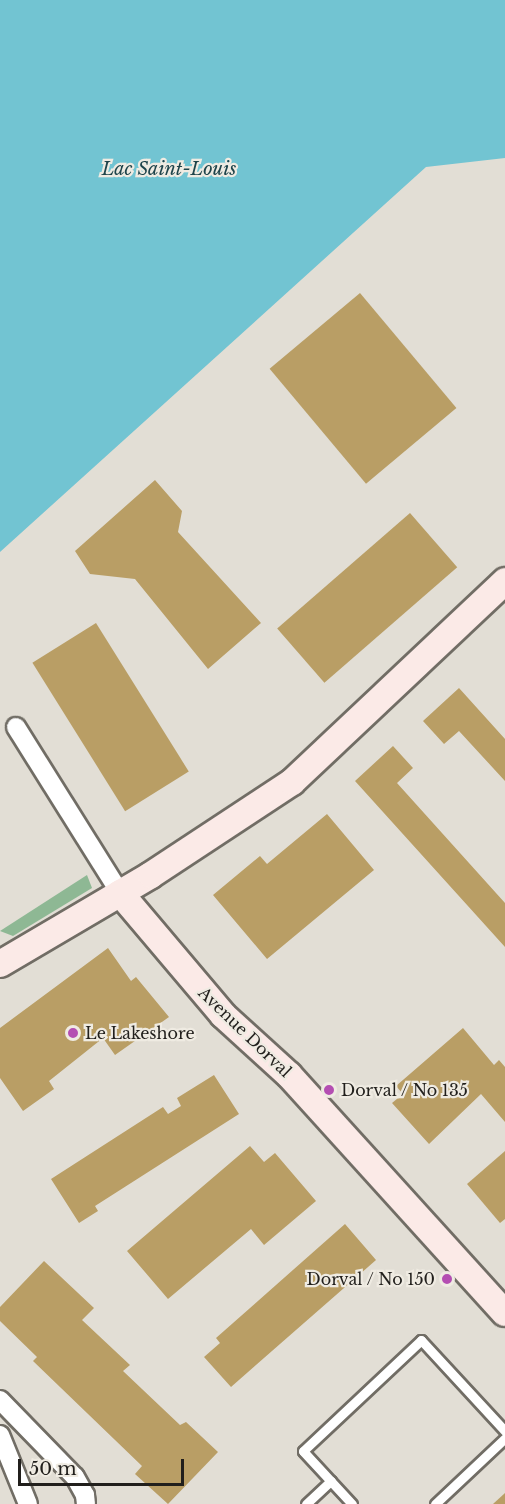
<!DOCTYPE html>
<html>
<head>
<meta charset="utf-8">
<style>
  body { margin:0 }
  #map { position:relative; width:505px; height:1504px; overflow:hidden; background:#e2ded5; font-family:"Libre Baskerville",serif }
  div>[style] { position:absolute }
  .green>* { inset:0; background:#8eb894 }
  .water>* { inset:0; background:#72c4d2 }
  .building>* { inset:0; background:#b99e65; transform-origin:0 0 }
  .roads { filter:drop-shadow(2px 0 #716d65) drop-shadow(-2px 0 #716d65) drop-shadow(0 2px #716d65) drop-shadow(0 -2px #716d65) }
  .lane>* { height:9px; margin:-4.5px; padding:0 4.5px; transform-origin:4.5px; border-radius:4.5px; background:#fff }
  .street>* { height:18px; margin:-9px; padding:0 9px; transform-origin:9px; border-radius:9px; background:#fff }
  .secondary>* { height:26px; margin:-13px; padding:0 13px; transform-origin:13px; border-radius:13px; background:#fbeae7 }
  .dots>* { width:16px; height:16px; translate:-50% -50%; box-sizing:border-box; border:3px solid #efebe2; border-radius:50% }
  span { translate:-50% -50%; white-space:nowrap; text-align:center; line-height:1.15; -webkit-text-stroke:4.5px #efebe2; paint-order:stroke }
  .street-label { font-size:16px; color:#211f1c }
  .poi-label { font-size:16px; color:#211f1c }
  .left { translate:0 -50%; text-align:left }
  .right { translate:-100% -50%; text-align:right }
  .water-label { font-size:18px; color:#1e444b; font-style:italic }
  .scale { position:absolute; left:18px; top:1459px; width:166px; height:27px; box-sizing:border-box; border:3px solid #211f1c; border-top:0; padding-left:8px; font-size:18px; line-height:21px; white-space:nowrap; color:#211f1c; -webkit-text-stroke:4px #efebe2; paint-order:stroke }
</style>
</head>
<body>
<div id="map">
  <div class="green">
    <div style="clip-path:polygon(87px 875px,92px 888px,13px 936px,0 931px)"></div>
  </div>
  <div class="water">
    <div style="clip-path:polygon(0 0,505px 0,505px 158px,426px 167px,0 552px)"></div>
  </div>
  <div class="building">
    <div style="left:360px;top:293px;width:150px;height:118px;rotate:50deg"></div>
    <div style="clip-path:polygon(155px 480px,182px 511px,178px 532px,261px 623px,208px 669px,135px 579px,90px 574px,75px 551px)"></div>
    <div style="left:410px;top:513px;width:72px;height:176px;rotate:49deg"></div>
    <div style="left:96px;top:623px;width:175px;height:75px;rotate:58deg"></div>
    <div style="clip-path:polygon(459px 688px,505px 739px,505px 781px,459px 731px,444px 744px,423px 721px)"></div>
    <div style="clip-path:polygon(393px 746px,413px 768px,397px 783px,505px 903px,505px 947px,355px 781px)"></div>
    <div style="clip-path:polygon(327px 814px,374px 870px,267px 959px,213px 895px,260px 856px,267px 864px)"></div>
    <div style="clip-path:polygon(108px 948px,131px 981px,136px 977px,169px 1017px,115px 1055px,103px 1038px,49px 1081px,54px 1089px,23px 1111px,0 1078px,0 1028px)"></div>
    <div style="clip-path:polygon(463px 1028px,494px 1065px,499px 1060px,505px 1067px,505px 1122px,481px 1094px,429px 1144px,392px 1103px,403px 1094px,396px 1086px)"></div>
    <div style="clip-path:polygon(214px 1075px,239px 1114px,95px 1206px,98px 1211px,79px 1223px,51px 1179px,163px 1107px,168px 1114px,181px 1106px,177px 1098px)"></div>
    <div style="clip-path:polygon(250px 1146px,264px 1162px,275px 1153px,316px 1201px,264px 1245px,251px 1229px,168px 1299px,127px 1251px)"></div>
    <div style="clip-path:polygon(505px 1151px,505px 1219px,500px 1223px,467px 1184px)"></div>
    <div style="clip-path:polygon(345px 1224px,376px 1260px,231px 1387px,204px 1357px,220px 1343px,216px 1338px)"></div>
    <div style="clip-path:polygon(44px 1261px,94px 1308px,82px 1320px,130px 1365px,123px 1371px,180px 1425px,186px 1422px,218px 1452px,168px 1504px,135px 1474px,142px 1466px,33px 1361px,37px 1357px,0 1321px,0 1307px)"></div>
    <div style="clip-path:polygon(505px 1493px,505px 1504px,493px 1504px)"></div>
  </div>
  <div class="roads">
    <div class="lane">
      <div style="left:306px;top:1504px;width:34px;rotate:-43deg"></div>
      <div style="left:352px;top:1504px;width:72px;rotate:-132.8deg"></div>
      <div style="left:303px;top:1451px;width:162px;rotate:-43.2deg"></div>
      <div style="left:421px;top:1340px;width:124px;rotate:47.3deg"></div>
      <div style="left:435px;top:1504px;width:96px;rotate:-43.3deg"></div>
    </div>
    <div class="street">
      <div style="left:16px;top:727px;width:196px;rotate:57.9deg"></div>
      <div style="left:0;top:1400px;width:107px;rotate:45.8deg"></div>
      <div style="left:75px;top:1477px;width:21px;rotate:61deg"></div>
      <div style="left:85px;top:1495px;width:9px;rotate:84deg"></div>
      <div style="left:0;top:1435px;width:74px;rotate:67.9deg"></div>
    </div>
    <div class="secondary">
      <div style="left:120px;top:893px;width:160px;rotate:49.8deg"></div>
      <div style="left:223px;top:1015px;width:89px;rotate:42.3deg"></div>
      <div style="left:289px;top:1075px;width:321px;rotate:47.8deg"></div>
      <div style="left:0;top:964px;width:175px;rotate:-30.5deg"></div>
      <div style="left:151px;top:875px;width:169px;rotate:-33.4deg"></div>
      <div style="left:292px;top:782px;width:293px;rotate:-43.3deg"></div>
    </div>
  </div>
  <div class="dots">
    <div style="left:73px;top:1033px;background:#b44eb2"></div>
    <div style="left:329px;top:1090px;background:#b44eb2"></div>
    <div style="left:447px;top:1279px;background:#b44eb2"></div>
  </div>
  <div class="street-label">
    <span style="left:245px;top:1032px;rotate:44deg">Avenue Dorval</span>
  </div>
  <div class="poi-label">
    <span class="left" style="left:85px;top:1033px">Le Lakeshore</span>
    <span class="left" style="left:341px;top:1090px">Dorval / No 135</span>
    <span class="right" style="left:435px;top:1279px">Dorval / No 150</span>
  </div>
  <div class="water-label">
    <span style="left:169px;top:169px">Lac Saint-Louis</span>
  </div>
  <div class="scale">50 m</div>
</div>
</body>
</html>
